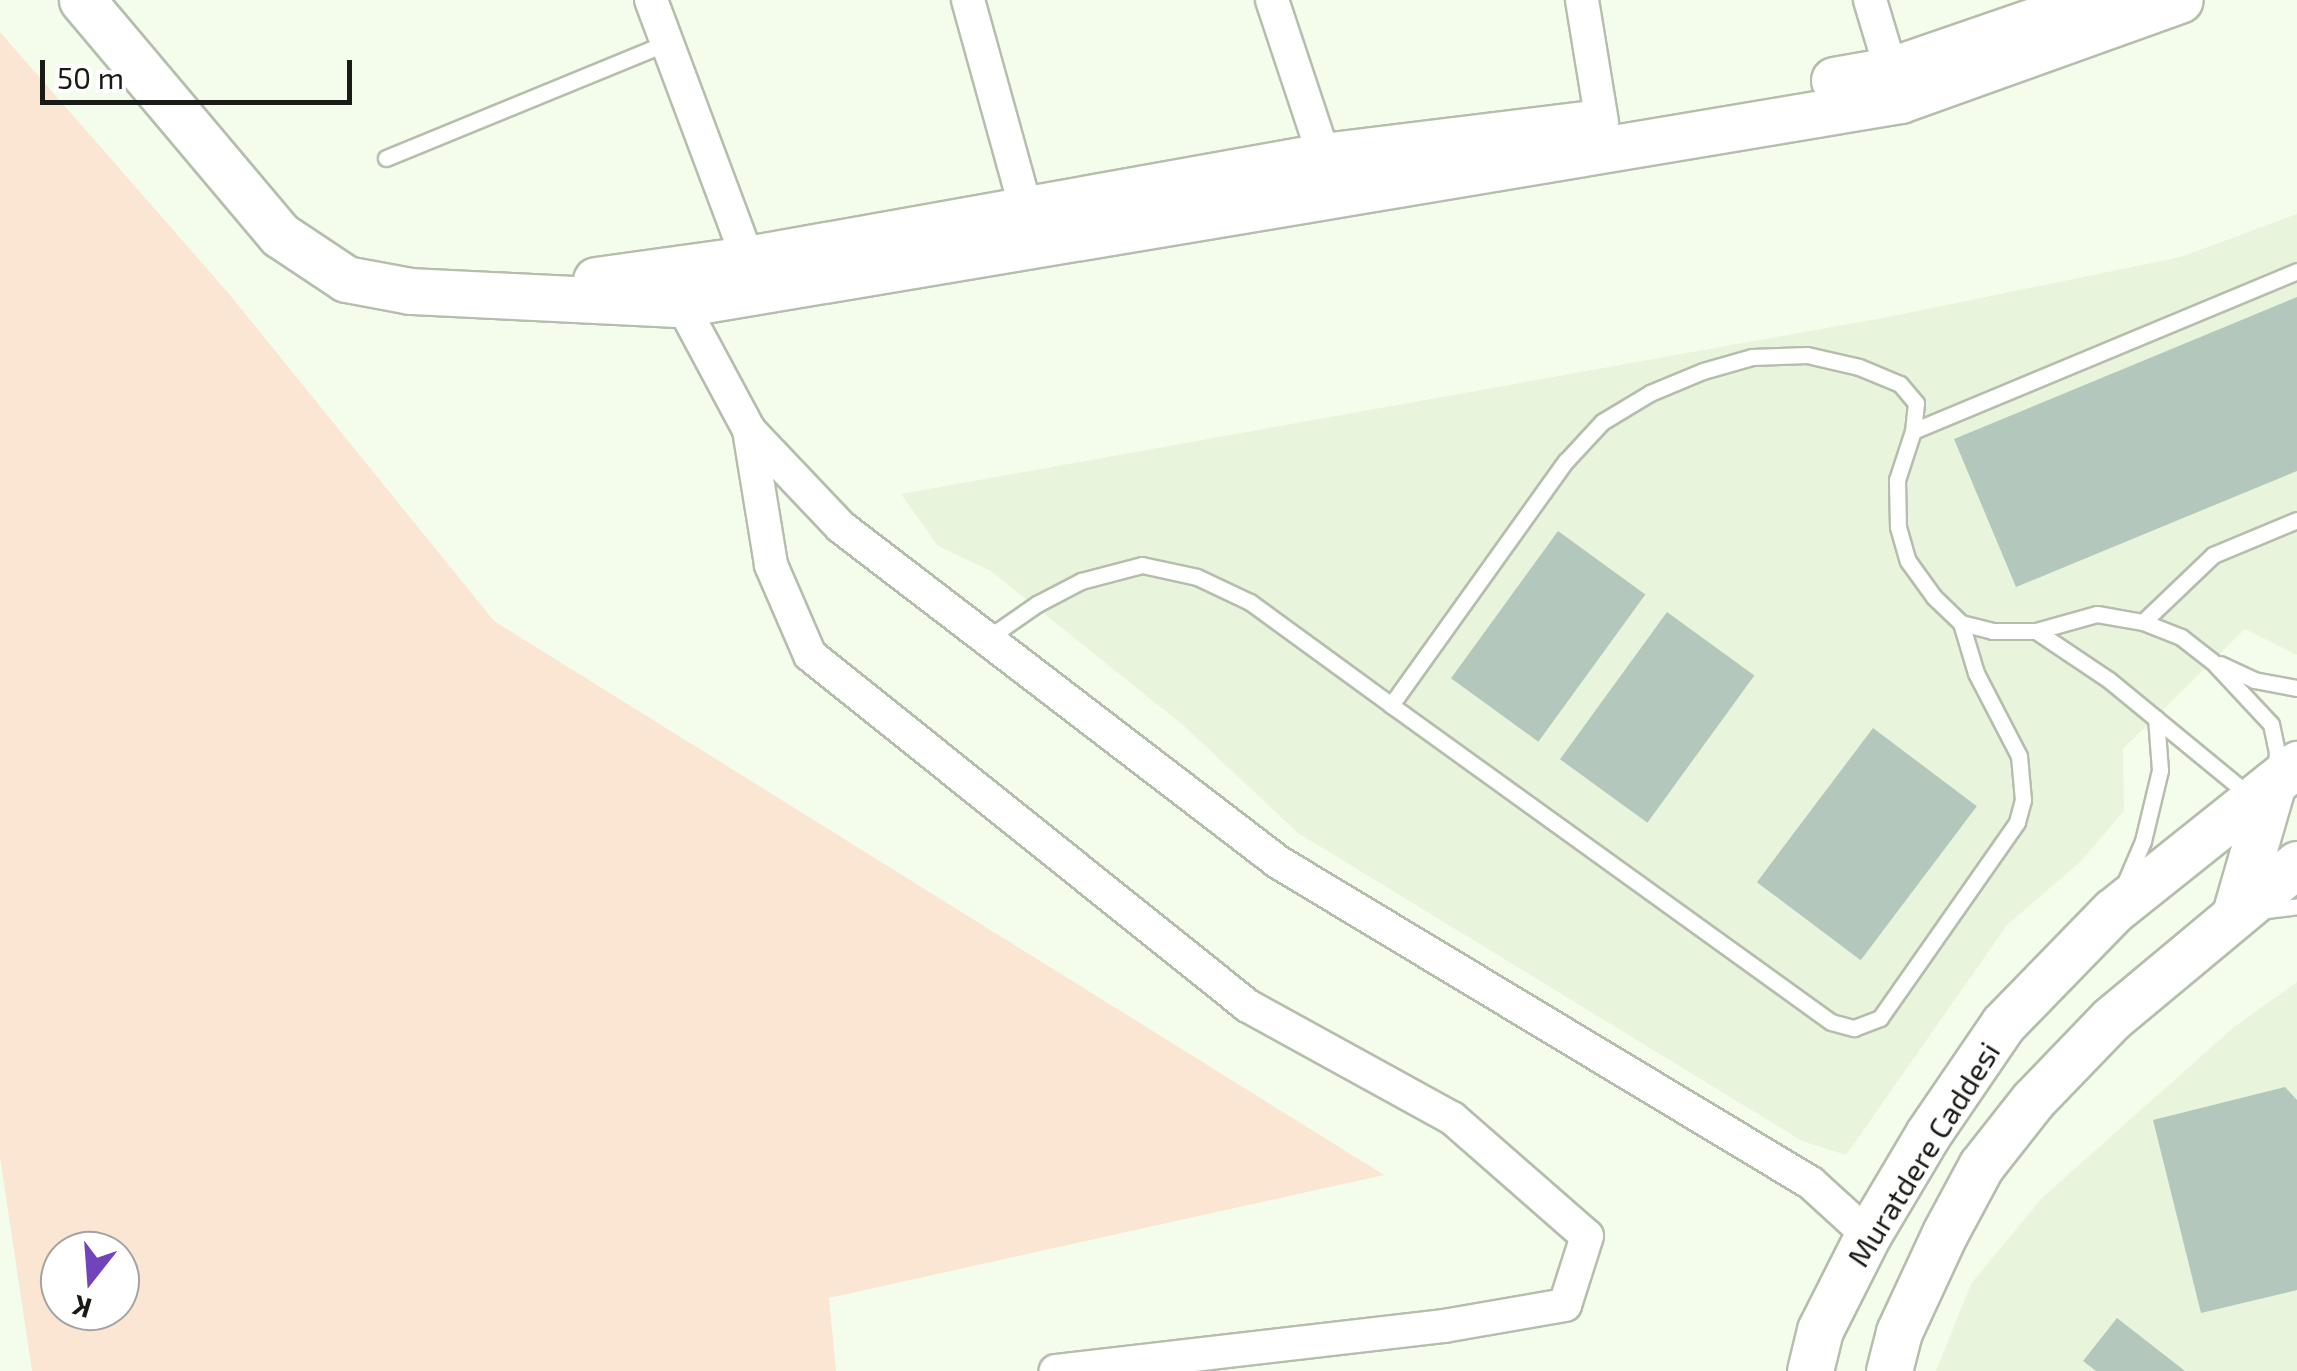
<!DOCTYPE html>
<html>
<head>
<meta charset="utf-8">
<style>
  body { margin:0 }
  #map { position:relative; width:2297px; height:1371px; overflow:hidden; background:#f4fdec; font-family:"Exo 2",sans-serif }
  div>[style] { position:absolute }
  .built>* { inset:0; background:#e8f4dc }
  .green>* { inset:0; background:#fbe5d3 }
  .building>* { inset:0; background:#b4c7bd; transform-origin:0 0 }
  .roads { filter:drop-shadow(2px 0 #b5bead) drop-shadow(-2px 0 #b5bead) drop-shadow(0 2px #b5bead) drop-shadow(0 -2px #b5bead) }
  .service>* { height:15px; margin:-7.5px; padding:0 7.5px; transform-origin:7.5px; border-radius:7.5px; background:#fff }
  .minor>* { height:32px; margin:-16px; padding:0 16px; transform-origin:16px; border-radius:16px; background:#fff }
  .secondary>* { height:45px; margin:-22.5px; padding:0 22.5px; transform-origin:22.5px; border-radius:22.5px; background:#fff }
  span { translate:-50% -50%; white-space:nowrap; text-align:center; line-height:1.15; -webkit-text-stroke:9px #fff; paint-order:stroke }
  .street-label { font-size:30px; color:#191c16 }
  .north { position:absolute; left:40px; top:1231px; width:100px; height:100px; box-sizing:border-box; background:#fff; border:2px solid #a3a4a2; border-radius:50%; rotate:197deg; font-size:28px; font-weight:700; line-height:40px; text-align:center; color:#191c16 }
  .north::after { content:''; display:block; margin:auto; width:35px; height:45px; background:#7144bc; clip-path:polygon(50% 0,100% 100%,50% 72%,0 100%) }
  .scale { position:absolute; left:40px; top:60px; width:312px; height:45px; box-sizing:border-box; border:5px solid #191c16; border-top:0; padding-left:12px; font-size:30px; line-height:35px; white-space:nowrap; color:#191c16; -webkit-text-stroke:8px #fff; paint-order:stroke }
</style>
</head>
<body>
<div id="map">
  <div class="built">
    <div style="clip-path:polygon(2297px 214px,2297px 655px,2245px 629px,2123px 749px,2124px 811px,2080px 862px,2007px 925px,1846px 1155px,1802px 1141px,1298px 833px,1184px 726px,991px 571px,938px 546px,901px 494px,1888px 317px,2181px 257px)"></div>
    <div style="clip-path:polygon(2297px 982px,2297px 1371px,1936px 1371px,1971px 1284px,2042px 1198px,2234px 1027px)"></div>
  </div>
  <div class="green">
    <div style="clip-path:polygon(evenodd,0 32px,229px 294px,494px 621px,1384px 1175px,829px 1298px,836px 1371px,32px 1371px,0 1157px,0 32px,60px 1251px,120px 1251px,120px 1311px,60px 1311px,60px 1251px)"></div>
  </div>
  <div class="building">
    <div style="clip-path:polygon(2297px 297px,2297px 471px,2016px 587px,1954px 439px)"></div>
    <div style="left:1558px;top:531px;width:108px;height:182px;rotate:36deg"></div>
    <div style="left:1667px;top:612px;width:108px;height:182px;rotate:36deg"></div>
    <div style="left:1873px;top:728px;width:130px;height:193px;rotate:37deg"></div>
    <div style="clip-path:polygon(2285px 1087px,2297px 1100px,2297px 1290px,2201px 1313px,2153px 1120px)"></div>
    <div style="clip-path:polygon(2117px 1318px,2185px 1371px,2096px 1371px,2083px 1361px)"></div>
  </div>
  <div class="roads">
    <div class="service">
      <div style="left:386px;top:158px;width:304px;rotate:-22.3deg"></div>
      <div style="left:1913px;top:431px;width:416px;rotate:-22.6deg"></div>
      <div style="left:2143px;top:622px;width:97px;rotate:-43.7deg"></div>
      <div style="left:2213px;top:555px;width:91px;rotate:-22.6deg"></div>
      <div style="left:988px;top:638px;width:60px;rotate:-34.8deg"></div>
      <div style="left:1037px;top:604px;width:50px;rotate:-27.6deg"></div>
      <div style="left:1081px;top:581px;width:63px;rotate:-14.7deg"></div>
      <div style="left:1142px;top:565px;width:56px;rotate:12.3deg"></div>
      <div style="left:1197px;top:577px;width:59px;rotate:25.3deg"></div>
      <div style="left:1250px;top:602px;width:175px;rotate:36.1deg"></div>
      <div style="left:1391px;top:705px;width:300px;rotate:-54.4deg"></div>
      <div style="left:1566px;top:461px;width:53px;rotate:-47.3deg"></div>
      <div style="left:1602px;top:422px;width:56px;rotate:-31.1deg"></div>
      <div style="left:1650px;top:393px;width:57px;rotate:-22.5deg"></div>
      <div style="left:1703px;top:371px;width:51px;rotate:-15.9deg"></div>
      <div style="left:1752px;top:357px;width:55px;rotate:-2.1deg"></div>
      <div style="left:1807px;top:355px;width:53px;rotate:13deg"></div>
      <div style="left:1859px;top:367px;width:44px;rotate:22.5deg"></div>
      <div style="left:1900px;top:384px;width:25px;rotate:50deg"></div>
      <div style="left:1916px;top:403px;width:28px;rotate:96deg"></div>
      <div style="left:1913px;top:431px;width:52px;rotate:108.1deg"></div>
      <div style="left:1897px;top:480px;width:47px;rotate:88.8deg"></div>
      <div style="left:1898px;top:527px;width:35px;rotate:74deg"></div>
      <div style="left:1908px;top:561px;width:44px;rotate:54.2deg"></div>
      <div style="left:1934px;top:597px;width:37px;rotate:44deg"></div>
      <div style="left:1961px;top:623px;width:32px;rotate:14deg"></div>
      <div style="left:1992px;top:631px;width:44px"></div>
      <div style="left:2220px;top:664px;width:38px;rotate:25deg"></div>
      <div style="left:2254px;top:680px;width:44px;rotate:10.5deg"></div>
      <div style="left:1391px;top:705px;width:542px;rotate:35.77deg"></div>
      <div style="left:1831px;top:1022px;width:24px;rotate:15deg"></div>
      <div style="left:1854px;top:1028px;width:28px;rotate:-21deg"></div>
      <div style="left:1880px;top:1018px;width:239px;rotate:-55deg"></div>
      <div style="left:2017px;top:822px;width:23px;rotate:-75deg"></div>
      <div style="left:2023px;top:800px;width:44px;rotate:-95.2deg"></div>
      <div style="left:2019px;top:756px;width:93px;rotate:-117.4deg"></div>
      <div style="left:1976px;top:673px;width:52px;rotate:-106.7deg"></div>
      <div style="left:2249px;top:795px;width:181px;rotate:-140.6deg"></div>
      <div style="left:2109px;top:680px;width:88px;rotate:-146.1deg"></div>
      <div style="left:2036px;top:631px;width:63px;rotate:-15.6deg"></div>
      <div style="left:2097px;top:614px;width:47px;rotate:9.9deg"></div>
      <div style="left:2143px;top:622px;width:41px;rotate:21.5deg"></div>
      <div style="left:2181px;top:637px;width:39px;rotate:38deg"></div>
      <div style="left:2212px;top:661px;width:86px;rotate:46.9deg"></div>
      <div style="left:2271px;top:724px;width:30px;rotate:78deg"></div>
      <div style="left:2277px;top:753px;width:16px;rotate:97deg"></div>
      <div style="left:2125px;top:883px;width:46px;rotate:-66.8deg"></div>
      <div style="left:2143px;top:841px;width:73px;rotate:-76.5deg"></div>
      <div style="left:2160px;top:770px;width:52px;rotate:-94.4deg"></div>
      <div style="left:2259px;top:911px;width:38px;rotate:-7deg"></div>
    </div>
    <div class="minor">
      <div style="left:651px;top:0;width:277px;rotate:69.5deg"></div>
      <div style="left:968px;top:0;width:217px;rotate:74.5deg"></div>
      <div style="left:1272px;top:0;width:164px;rotate:71.6deg"></div>
      <div style="left:1582px;top:0;width:124px;rotate:80.7deg"></div>
      <div style="left:1870px;top:0;width:73px;rotate:73.3deg"></div>
      <div style="left:673px;top:288px;width:161px;rotate:61.8deg"></div>
      <div style="left:749px;top:430px;width:134px;rotate:46.5deg"></div>
      <div style="left:841px;top:527px;width:551px;rotate:37.47deg"></div>
      <div style="left:1278px;top:862px;width:622px;rotate:31.06deg"></div>
      <div style="left:1811px;top:1183px;width:77px;rotate:42.4deg"></div>
      <div style="left:749px;top:430px;width:137px;rotate:80.7deg"></div>
      <div style="left:771px;top:565px;width:98px;rotate:66.6deg"></div>
      <div style="left:810px;top:655px;width:561px;rotate:38.71deg"></div>
      <div style="left:1248px;top:1006px;width:233px;rotate:28.8deg"></div>
      <div style="left:1452px;top:1118px;width:179px;rotate:41.2deg"></div>
      <div style="left:1587px;top:1236px;width:72px;rotate:107.7deg"></div>
      <div style="left:1565px;top:1305px;width:123px;rotate:170.2deg"></div>
      <div style="left:1444px;top:1326px;width:391px;rotate:173.4deg"></div>
    </div>
    <div class="secondary">
      <div style="left:82px;top:0;width:307px;rotate:49.9deg"></div>
      <div style="left:280px;top:235px;width:79px;rotate:33.7deg"></div>
      <div style="left:346px;top:279px;width:65px;rotate:10.6deg"></div>
      <div style="left:410px;top:291px;width:270px;rotate:2.8deg"></div>
      <div style="left:680px;top:304px;width:1237px;rotate:-9.49deg"></div>
      <div style="left:1900px;top:100px;width:297px;rotate:-19.7deg"></div>
      <div style="left:1834px;top:80px;width:58px;rotate:-10deg"></div>
      <div style="left:1891px;top:70px;width:215px;rotate:-19deg"></div>
      <div style="left:596px;top:280px;width:153px;rotate:-7.9deg"></div>
      <div style="left:748px;top:259px;width:585px;rotate:-10.14deg"></div>
      <div style="left:1324px;top:156px;width:262px;rotate:-7deg"></div>
      <div style="left:2235px;top:914px;width:136px;rotate:-73.8deg"></div>
      <div style="left:1810px;top:1371px;width:42px;rotate:-76.3deg"></div>
      <div style="left:1820px;top:1330px;width:106px;rotate:-63.2deg"></div>
      <div style="left:1868px;top:1235px;width:117px;rotate:-59.3deg"></div>
      <div style="left:1928px;top:1134px;width:133px;rotate:-55.7deg"></div>
      <div style="left:2003px;top:1024px;width:158px;rotate:-45.8deg"></div>
      <div style="left:2113px;top:911px;width:236px;rotate:-38.6deg"></div>
      <div style="left:1889px;top:1371px;width:40px;rotate:-75.6deg"></div>
      <div style="left:1899px;top:1332px;width:109px;rotate:-65.1deg"></div>
      <div style="left:1945px;top:1233px;width:76px;rotate:-61.8deg"></div>
      <div style="left:1981px;top:1166px;width:84px;rotate:-51.8deg"></div>
      <div style="left:2033px;top:1100px;width:112px;rotate:-46.1deg"></div>
      <div style="left:2111px;top:1019px;width:242px;rotate:-39.8deg"></div>
    </div>
  </div>
  <div class="street-label">
    <span style="left:1923px;top:1154px;rotate:-58deg">Muratdere Caddesi</span>
  </div>
  <div class="north">K</div>
  <div class="scale">50 m</div>
</div>
</body>
</html>
